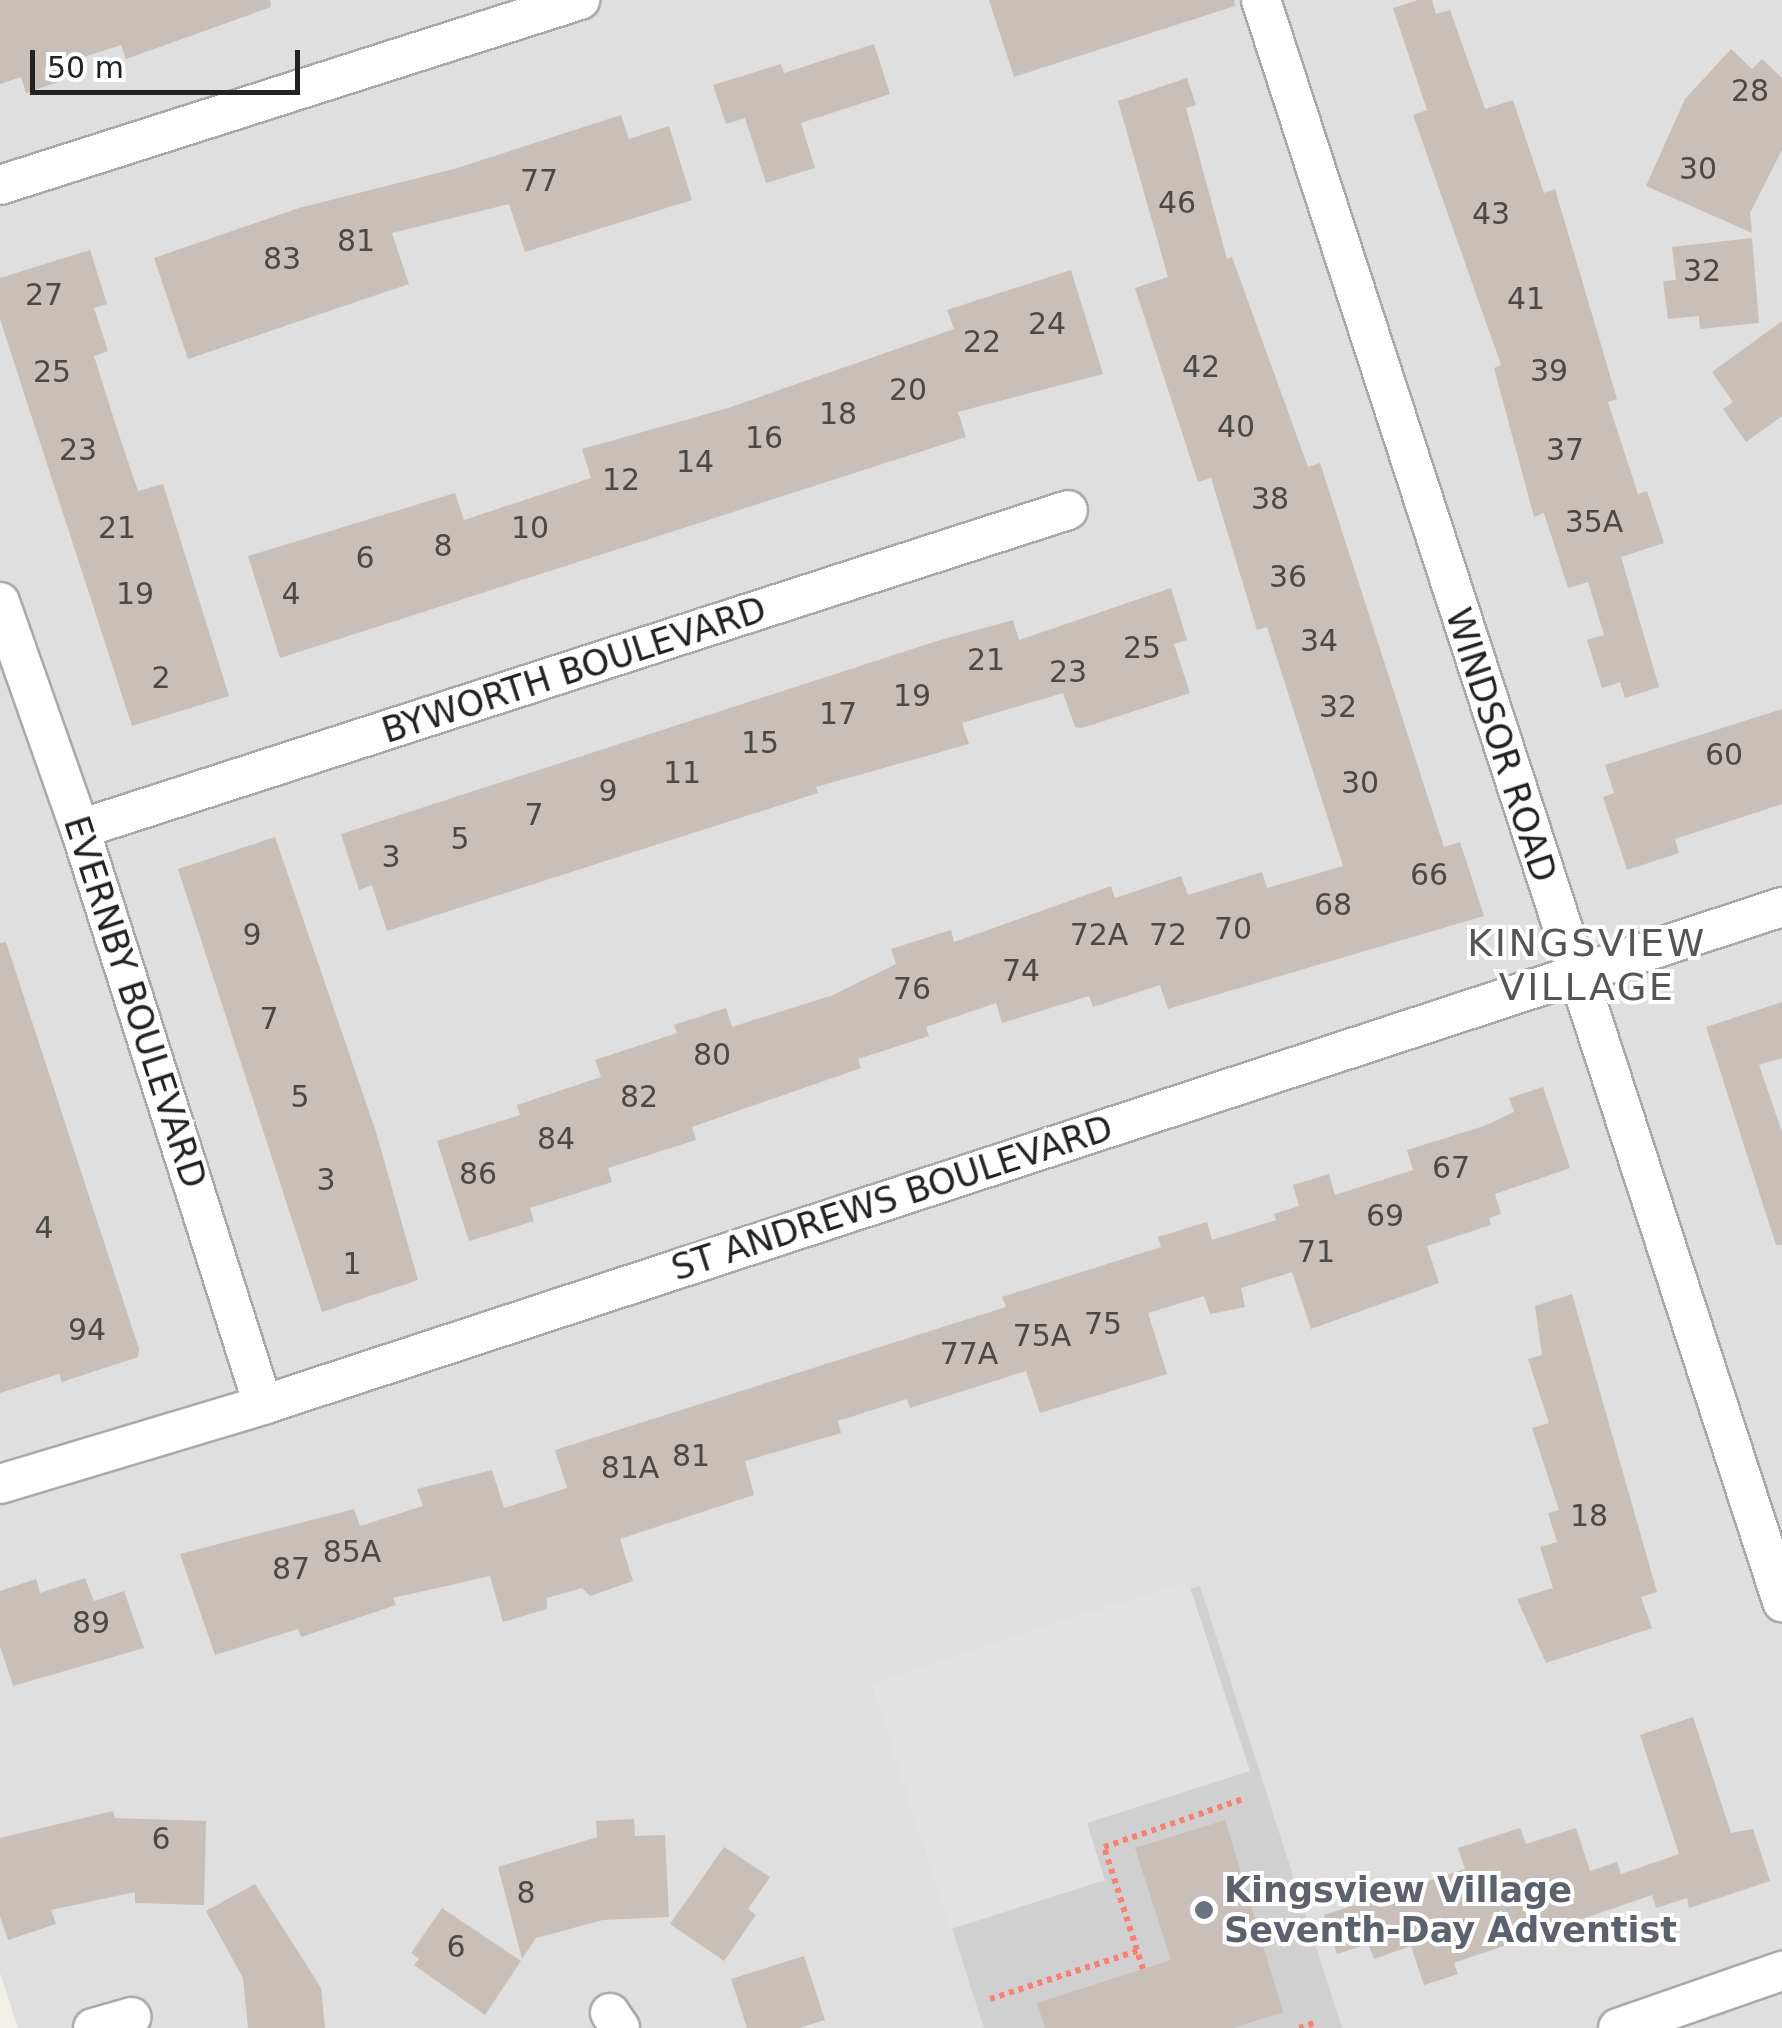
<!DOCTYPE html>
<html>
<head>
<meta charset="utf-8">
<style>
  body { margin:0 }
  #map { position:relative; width:1782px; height:2028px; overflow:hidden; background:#f2efe9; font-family:"DejaVu Sans",sans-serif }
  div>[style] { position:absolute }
  .residential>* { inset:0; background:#e0dfdf }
  .religious>* { inset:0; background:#d0d0d0 }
  .parking>* { inset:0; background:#e2e2e2 }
  .building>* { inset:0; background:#c7bfb8 }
  .path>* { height:6px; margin-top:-3px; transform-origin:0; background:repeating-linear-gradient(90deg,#fa8072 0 5px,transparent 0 10px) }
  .roads { filter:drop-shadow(2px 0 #a9a9a9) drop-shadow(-2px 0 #a9a9a9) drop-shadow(0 2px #a9a9a9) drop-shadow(0 -2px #a9a9a9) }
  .street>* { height:38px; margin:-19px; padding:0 19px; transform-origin:19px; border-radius:19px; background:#fff }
  .dots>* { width:28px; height:28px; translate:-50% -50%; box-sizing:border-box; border:5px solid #fff; border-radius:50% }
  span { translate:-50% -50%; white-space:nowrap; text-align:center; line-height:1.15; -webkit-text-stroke:8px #fff; paint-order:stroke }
  .number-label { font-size:30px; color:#4b4948 }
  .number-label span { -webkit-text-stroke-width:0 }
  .street-label { font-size:35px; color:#222 }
  .worship-label { font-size:35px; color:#5b616d; font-weight:700 }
  .left { translate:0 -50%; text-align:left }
  .neighbourhood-label { font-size:38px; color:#555; letter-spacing:2.5px }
  .scale { position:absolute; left:30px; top:50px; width:270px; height:45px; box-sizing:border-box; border:5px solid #222; border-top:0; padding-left:12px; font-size:30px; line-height:35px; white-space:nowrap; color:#222; -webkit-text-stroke:8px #fff; paint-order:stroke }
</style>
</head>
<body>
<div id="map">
  <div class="residential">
    <div style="clip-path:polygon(0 0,1782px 0,1782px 2028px,18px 2028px,0 1973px)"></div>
  </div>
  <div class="religious">
    <div style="clip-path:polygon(1200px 1586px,1342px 2028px,984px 2028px,875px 1690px)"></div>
  </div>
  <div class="parking">
    <div style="clip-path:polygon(1188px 1581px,1250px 1771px,1087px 1823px,1105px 1880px,951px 1929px,871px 1683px)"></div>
  </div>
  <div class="building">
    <div style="clip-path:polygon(0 0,270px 0,271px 7px,126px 59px,121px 45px,56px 66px,61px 81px,26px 93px,21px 77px,0 84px)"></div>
    <div style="clip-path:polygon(989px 0,1234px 0,1235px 6px,1014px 77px)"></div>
    <div style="clip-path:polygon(1418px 0,1432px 0,1436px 14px,1450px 10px,1485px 109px,1513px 100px,1544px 193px,1555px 189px,1617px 399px,1608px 402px,1638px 494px,1647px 491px,1664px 543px,1621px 557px,1659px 687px,1625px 698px,1620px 682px,1602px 688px,1587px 640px,1604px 635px,1588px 582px,1568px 588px,1544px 513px,1534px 517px,1494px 368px,1501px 365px,1413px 115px,1427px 110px,1393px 8px)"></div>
    <div style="clip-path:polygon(874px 44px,890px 94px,801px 123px,815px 168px,766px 183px,745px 118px,726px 124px,713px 85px,781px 64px,784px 73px)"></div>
    <div style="clip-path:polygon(1731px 49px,1752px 69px,1762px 59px,1782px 78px,1782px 150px,1750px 213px,1752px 233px,1646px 186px,1685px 99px)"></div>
    <div style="clip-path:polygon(1187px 78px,1196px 105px,1186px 108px,1227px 259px,1232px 257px,1308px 467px,1320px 463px,1444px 847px,1460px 842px,1484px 916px,1168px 1009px,1160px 985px,1093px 1007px,1089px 996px,1002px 1023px,996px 1003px,926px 1027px,929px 1036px,858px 1059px,861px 1068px,692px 1127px,696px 1140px,608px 1168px,612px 1182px,530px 1208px,534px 1221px,469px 1241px,437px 1141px,520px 1115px,517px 1105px,601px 1077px,595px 1060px,677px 1033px,674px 1025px,726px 1008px,732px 1027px,833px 995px,896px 964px,891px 949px,951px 930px,954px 942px,1111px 886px,1115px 898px,1181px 876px,1188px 895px,1262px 872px,1267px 888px,1343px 866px,1267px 627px,1257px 630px,1211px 478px,1198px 482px,1135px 288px,1168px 277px,1118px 101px)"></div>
    <div style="clip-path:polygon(621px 115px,629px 139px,669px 126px,692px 200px,525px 252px,509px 204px,392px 233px,409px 284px,188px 359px,154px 258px,299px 208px,454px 169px)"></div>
    <div style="clip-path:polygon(1752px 238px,1759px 323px,1700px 329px,1699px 316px,1668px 319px,1663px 281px,1676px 280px,1672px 247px)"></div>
    <div style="clip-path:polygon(90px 250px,107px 304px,94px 308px,108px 351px,94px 356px,116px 426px,138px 491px,163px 484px,229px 696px,132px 726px,0 319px,0 278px)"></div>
    <div style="clip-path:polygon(1071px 270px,1103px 374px,958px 412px,966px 437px,280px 658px,248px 556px,455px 493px,464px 520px,591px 478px,582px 449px,728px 408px,954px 329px,947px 310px)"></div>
    <div style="clip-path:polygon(1782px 321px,1782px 416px,1746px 442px,1723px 409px,1733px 402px,1712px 372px)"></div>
    <div style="clip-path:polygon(1171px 588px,1187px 640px,1174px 644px,1190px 693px,1082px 728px,1075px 727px,1063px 693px,962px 723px,969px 744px,816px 787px,818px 793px,387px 931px,372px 885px,359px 890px,341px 834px,937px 641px,1013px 620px,1019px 640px)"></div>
    <div style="clip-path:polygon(1782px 709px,1782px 804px,1675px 839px,1679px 853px,1627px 870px,1603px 797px,1614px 793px,1605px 765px)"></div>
    <div style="clip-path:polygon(275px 837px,376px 1132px,418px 1280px,322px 1312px,178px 869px)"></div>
    <div style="clip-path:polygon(6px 942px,139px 1349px,138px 1357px,62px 1382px,59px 1374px,0 1393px,0 943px)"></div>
    <div style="clip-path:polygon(1782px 1002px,1782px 1058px,1759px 1065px,1782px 1132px,1782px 1245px,1776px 1245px,1706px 1027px)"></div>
    <div style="clip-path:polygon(1543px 1087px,1570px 1168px,1495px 1194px,1501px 1214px,1489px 1218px,1491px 1225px,1427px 1246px,1439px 1283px,1311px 1329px,1292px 1272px,1241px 1288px,1245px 1307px,1210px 1314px,1204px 1296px,1148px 1313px,1167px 1374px,1040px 1413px,1026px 1371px,910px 1408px,907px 1399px,838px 1421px,841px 1433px,745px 1461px,754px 1495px,620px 1539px,633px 1581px,590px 1596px,582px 1588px,547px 1598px,547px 1609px,503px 1622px,490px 1576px,393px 1598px,396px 1605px,301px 1637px,298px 1629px,215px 1655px,180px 1554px,354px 1509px,360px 1526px,423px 1506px,417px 1489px,492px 1470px,504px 1508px,567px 1488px,555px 1450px,1006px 1307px,1002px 1297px,1161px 1247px,1158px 1237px,1207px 1222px,1212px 1240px,1276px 1220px,1274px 1214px,1299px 1206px,1293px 1185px,1329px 1174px,1335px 1195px,1413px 1170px,1407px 1150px,1484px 1126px,1514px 1112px,1509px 1098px)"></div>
    <div style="clip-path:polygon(1572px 1294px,1657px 1592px,1641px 1597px,1652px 1628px,1546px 1663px,1517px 1599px,1553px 1588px,1540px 1547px,1557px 1542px,1548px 1513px,1559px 1510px,1532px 1428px,1549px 1423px,1528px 1359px,1542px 1355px,1535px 1306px)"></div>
    <div style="clip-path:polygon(85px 1578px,94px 1601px,124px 1591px,144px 1648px,13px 1686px,0 1646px,0 1591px,36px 1579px,40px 1593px)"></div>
    <div style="clip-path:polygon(1693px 1717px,1731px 1833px,1753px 1829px,1770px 1881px,1689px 1908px,1687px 1898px,1656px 1908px,1652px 1895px,1454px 1963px,1458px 1974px,1424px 1985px,1411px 1946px,1374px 1959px,1368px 1944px,1337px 1954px,1324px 1915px,1465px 1869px,1458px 1848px,1520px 1828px,1526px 1844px,1576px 1828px,1590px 1871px,1617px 1862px,1621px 1874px,1679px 1854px,1640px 1735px)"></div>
    <div style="clip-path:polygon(113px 1811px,115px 1818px,206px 1821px,204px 1905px,135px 1903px,135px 1892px,51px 1910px,56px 1924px,8px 1940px,0 1916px,0 1838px)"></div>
    <div style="clip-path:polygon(634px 1819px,635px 1836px,665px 1835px,669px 1917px,603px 1920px,536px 1938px,522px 1959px,498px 1867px,597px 1837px,596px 1821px)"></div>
    <div style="clip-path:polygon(1225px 1820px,1283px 2012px,1233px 2028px,1045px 2028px,1037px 2003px,1171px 1960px,1135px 1848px)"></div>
    <div style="clip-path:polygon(724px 1847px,770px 1877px,748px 1909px,756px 1915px,724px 1961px,670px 1924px)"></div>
    <div style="clip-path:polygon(255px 1884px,321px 1988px,325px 2028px,248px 2028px,243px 1978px,206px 1911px)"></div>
    <div style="clip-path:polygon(442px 1908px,521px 1961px,485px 2015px,414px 1965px,419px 1959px,411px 1953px)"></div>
    <div style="clip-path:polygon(804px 1956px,825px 2020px,799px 2028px,747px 2028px,731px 1979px)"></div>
  </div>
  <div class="path">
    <div style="left:1143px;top:1969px;width:128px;rotate:-107.7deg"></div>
    <div style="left:1104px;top:1847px;width:150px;rotate:-19deg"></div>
    <div style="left:990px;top:1999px;width:155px;rotate:-18.1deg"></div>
    <div style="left:1299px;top:2028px;width:19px;rotate:-18deg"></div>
  </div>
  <div class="roads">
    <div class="street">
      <div style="left:1261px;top:0;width:1685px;rotate:71.98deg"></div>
      <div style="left:0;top:185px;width:609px;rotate:-17.69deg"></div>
      <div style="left:0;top:602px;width:241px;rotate:70.6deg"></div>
      <div style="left:80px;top:829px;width:604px;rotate:72.37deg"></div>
      <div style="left:80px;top:829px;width:1038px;rotate:-17.89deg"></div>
      <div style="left:0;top:1484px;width:275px;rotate:-16.7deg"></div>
      <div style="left:263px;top:1405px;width:1599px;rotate:-18.15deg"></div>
      <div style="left:610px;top:2013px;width:18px;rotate:56deg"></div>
      <div style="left:93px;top:2028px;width:40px;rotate:-16deg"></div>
      <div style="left:1618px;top:2028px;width:174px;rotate:-19.2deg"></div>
    </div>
  </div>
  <div class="dots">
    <div style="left:1204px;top:1910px;background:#6b7280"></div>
  </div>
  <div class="number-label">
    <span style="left:1750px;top:91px">28</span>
    <span style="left:1698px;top:169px">30</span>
    <span style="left:539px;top:181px">77</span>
    <span style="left:1177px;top:203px">46</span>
    <span style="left:1491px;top:214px">43</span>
    <span style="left:356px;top:241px">81</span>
    <span style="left:282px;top:259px">83</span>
    <span style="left:1702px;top:271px">32</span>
    <span style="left:44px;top:295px">27</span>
    <span style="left:1526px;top:299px">41</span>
    <span style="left:1047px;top:324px">24</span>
    <span style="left:982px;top:342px">22</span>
    <span style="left:1201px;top:367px">42</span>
    <span style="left:1549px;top:371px">39</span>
    <span style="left:52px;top:372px">25</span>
    <span style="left:908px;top:390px">20</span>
    <span style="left:838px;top:414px">18</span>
    <span style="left:1236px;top:427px">40</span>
    <span style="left:764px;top:438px">16</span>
    <span style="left:78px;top:450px">23</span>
    <span style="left:1565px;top:450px">37</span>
    <span style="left:695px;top:462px">14</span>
    <span style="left:621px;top:480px">12</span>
    <span style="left:1270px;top:499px">38</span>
    <span style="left:1594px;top:522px">35A</span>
    <span style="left:117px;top:528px">21</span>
    <span style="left:530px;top:528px">10</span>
    <span style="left:443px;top:546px">8</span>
    <span style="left:365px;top:558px">6</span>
    <span style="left:1288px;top:577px">36</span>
    <span style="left:135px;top:594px">19</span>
    <span style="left:291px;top:594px">4</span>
    <span style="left:1319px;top:641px">34</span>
    <span style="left:1142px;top:648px">25</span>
    <span style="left:986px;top:660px">21</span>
    <span style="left:1068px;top:672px">23</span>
    <span style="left:161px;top:678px">2</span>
    <span style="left:912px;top:696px">19</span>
    <span style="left:1338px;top:707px">32</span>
    <span style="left:838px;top:714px">17</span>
    <span style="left:760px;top:743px">15</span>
    <span style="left:1724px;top:755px">60</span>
    <span style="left:682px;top:773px">11</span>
    <span style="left:1360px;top:783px">30</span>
    <span style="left:608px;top:791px">9</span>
    <span style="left:534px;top:815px">7</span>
    <span style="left:460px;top:839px">5</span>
    <span style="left:391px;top:857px">3</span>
    <span style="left:1429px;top:875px">66</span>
    <span style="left:1333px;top:905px">68</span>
    <span style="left:1233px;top:929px">70</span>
    <span style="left:252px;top:935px">9</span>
    <span style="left:1099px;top:935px">72A</span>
    <span style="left:1168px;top:935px">72</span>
    <span style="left:1021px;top:971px">74</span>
    <span style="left:912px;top:989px">76</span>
    <span style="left:269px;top:1019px">7</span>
    <span style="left:712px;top:1055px">80</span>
    <span style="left:300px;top:1097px">5</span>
    <span style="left:639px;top:1097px">82</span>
    <span style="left:556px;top:1139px">84</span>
    <span style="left:1451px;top:1168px">67</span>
    <span style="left:478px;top:1174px">86</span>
    <span style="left:326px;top:1180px">3</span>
    <span style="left:1385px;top:1216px">69</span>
    <span style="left:44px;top:1228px">4</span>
    <span style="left:1316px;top:1252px">71</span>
    <span style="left:352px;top:1264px">1</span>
    <span style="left:1103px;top:1324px">75</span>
    <span style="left:87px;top:1330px">94</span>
    <span style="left:1042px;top:1336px">75A</span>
    <span style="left:969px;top:1354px">77A</span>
    <span style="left:691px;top:1456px">81</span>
    <span style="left:630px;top:1468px">81A</span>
    <span style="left:1589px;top:1516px">18</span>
    <span style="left:352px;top:1552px">85A</span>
    <span style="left:291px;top:1569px">87</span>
    <span style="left:91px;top:1623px">89</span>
    <span style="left:161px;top:1839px">6</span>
    <span style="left:526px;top:1893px">8</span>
    <span style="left:456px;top:1947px">6</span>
  </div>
  <div class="street-label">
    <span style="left:574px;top:670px;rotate:-18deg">BYWORTH BOULEVARD</span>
    <span style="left:1501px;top:745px;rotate:72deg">WINDSOR ROAD</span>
    <span style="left:135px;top:1002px;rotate:72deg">EVERNBY BOULEVARD</span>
    <span style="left:892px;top:1198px;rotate:-18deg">ST ANDREWS BOULEVARD</span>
  </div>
  <div class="worship-label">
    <span class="left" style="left:1224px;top:1910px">Kingsview Village<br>Seventh-Day Adventist</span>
  </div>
  <div class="neighbourhood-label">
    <span style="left:1587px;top:966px">KINGSVIEW<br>VILLAGE</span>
  </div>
  <div class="scale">50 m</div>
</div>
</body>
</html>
